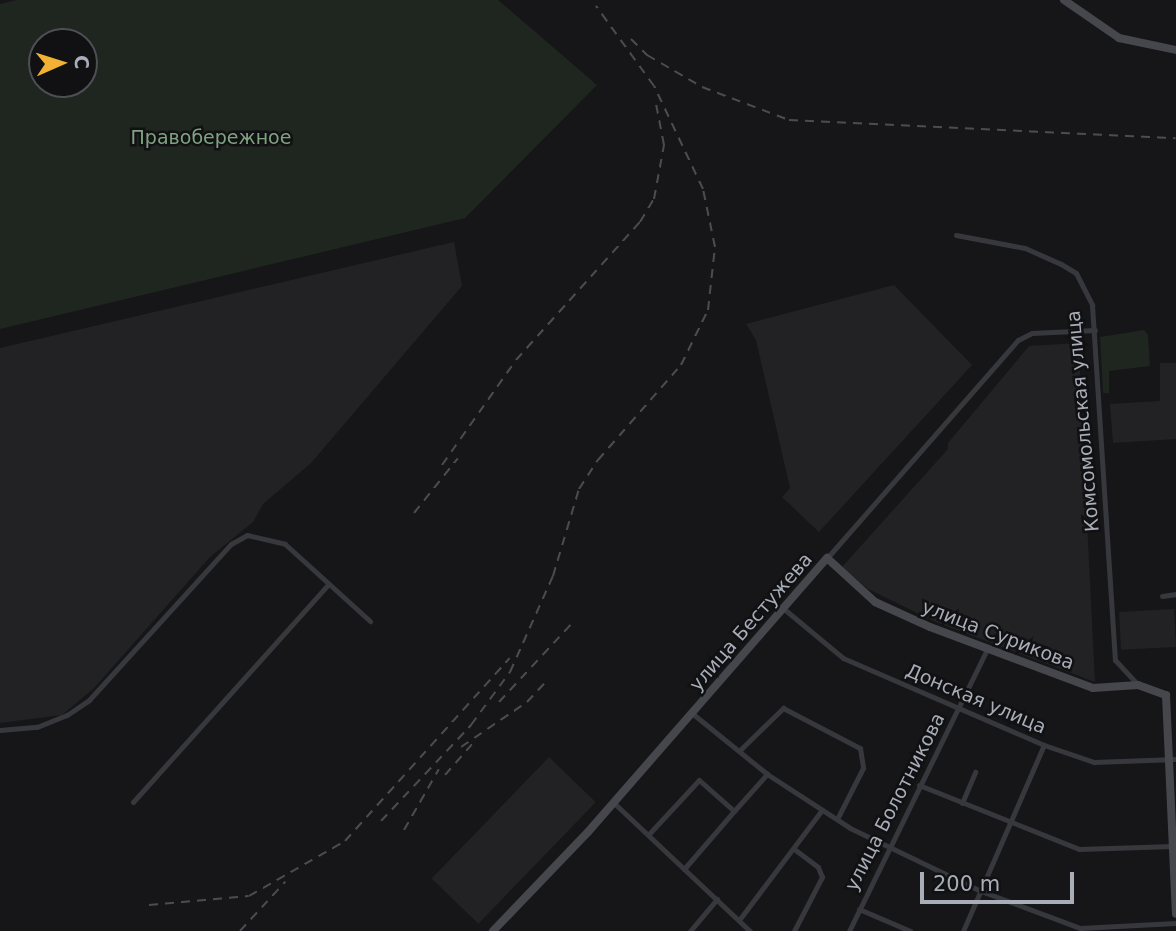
<!DOCTYPE html>
<html>
<head>
<meta charset="utf-8">
<style>
  body { margin:0 }
  #map { position:relative; width:1176px; height:931px; overflow:hidden; background:#161618; font-family:"DejaVu Sans",sans-serif }
  div>[style] { position:absolute }
  .built>* { inset:0; background:#222225; transform-origin:0 0 }
  .green>* { inset:0; background:#1e261f }
  .street>* { height:5px; margin:-2.5px; padding:0 2.5px; transform-origin:2.5px; border-radius:2.5px; background:#37383d }
  .secondary>* { height:8px; margin:-4px; padding:0 4px; transform-origin:4px; border-radius:4px; background:#45474d }
  .rail>* { height:2px; margin-top:-1px; transform-origin:0; background:repeating-linear-gradient(90deg,#4a4c52 0 9px,transparent 0 16px) }
  span { translate:-50% -50%; white-space:nowrap; text-align:center; line-height:1.15; -webkit-text-stroke:5px #111113; paint-order:stroke }
  .park-label { font-size:19px; color:#7fa381 }
  .street-label { font-size:19px; color:#a8adb8 }
  .north { position:absolute; left:28px; top:28px; width:70px; height:70px; box-sizing:border-box; background:#111113; border:2px solid #4d4f55; border-radius:50%; rotate:87deg; font-size:19px; font-weight:700; line-height:28px; text-align:center; color:#a8adb8 }
  .north::after { content:''; display:block; margin:auto; width:24px; height:32px; background:#f2b134; clip-path:polygon(50% 0,100% 100%,50% 72%,0 100%) }
  .scale { position:absolute; left:920px; top:872px; width:154px; height:32px; box-sizing:border-box; border:4px solid #a8adb8; border-top:0; padding-left:9px; font-size:21px; line-height:24px; white-space:nowrap; color:#a8adb8; -webkit-text-stroke:5px #111113; paint-order:stroke }
</style>
</head>
<body>
<div id="map">
  <div class="built">
    <div style="clip-path:polygon(454px 242px,462px 286px,311px 463px,263px 504px,253px 522px,210px 557px,94px 688px,62px 715px,0 723px,0 348px)"></div>
    <div style="clip-path:polygon(894px 285px,972px 365px,819px 532px,782px 497px,790px 488px,756px 340px,746px 324px)"></div>
    <div style="clip-path:polygon(1080px 343px,1080px 381px,1095px 682px,936px 622px,868px 589px,842px 567px,948px 449px,948px 443px,1029px 346px)"></div>
    <div style="clip-path:polygon(1160px 363px,1176px 363px,1176px 439px,1113px 443px,1110px 404px,1160px 401px)"></div>
    <div style="left:1174px;top:609px;width:38px;height:55px;rotate:87deg"></div>
    <div style="left:549px;top:757px;width:65px;height:169px;rotate:44deg"></div>
  </div>
  <div class="green">
    <div style="clip-path:polygon(evenodd,17px 0,498px 0,597px 85px,465px 218px,0 329px,0 4px,17px 0,84px 42px,84px 84px,42px 84px,42px 42px,84px 42px)"></div>
    <div style="clip-path:polygon(1144px 330px,1148px 335px,1150px 366px,1109px 371px,1109px 393px,1103px 393px,1100px 337px)"></div>
  </div>
  <div class="street">
    <div style="left:956px;top:235px;width:70px;rotate:10.7deg"></div>
    <div style="left:1025px;top:248px;width:39px;rotate:24deg"></div>
    <div style="left:1061px;top:264px;width:17px;rotate:31deg"></div>
    <div style="left:1076px;top:273px;width:36px;rotate:63deg"></div>
    <div style="left:1092px;top:305px;width:356px;rotate:86.3deg"></div>
    <div style="left:1115px;top:660px;width:34px;rotate:47deg"></div>
    <div style="left:827px;top:558px;width:290px;rotate:-48.8deg"></div>
    <div style="left:1018px;top:340px;width:16px;rotate:-27deg"></div>
    <div style="left:1032px;top:333px;width:63px;rotate:-2.7deg"></div>
    <div style="left:1162px;top:596px;width:14px;rotate:-8deg"></div>
    <div style="left:784px;top:609px;width:77px;rotate:39.7deg"></div>
    <div style="left:843px;top:658px;width:219px;rotate:23.4deg"></div>
    <div style="left:1044px;top:745px;width:53px;rotate:18.8deg"></div>
    <div style="left:1094px;top:762px;width:82px;rotate:-2.1deg"></div>
    <div style="left:693px;top:714px;width:95px;rotate:39deg"></div>
    <div style="left:767px;top:774px;width:99px;rotate:33deg"></div>
    <div style="left:850px;top:828px;width:145px;rotate:25.7deg"></div>
    <div style="left:981px;top:891px;width:106px;rotate:20.5deg"></div>
    <div style="left:1080px;top:928px;width:96px;rotate:-3deg"></div>
    <div style="left:0;top:730px;width:37px;rotate:-5deg"></div>
    <div style="left:37px;top:727px;width:32px;rotate:-22deg"></div>
    <div style="left:67px;top:715px;width:27px;rotate:-34deg"></div>
    <div style="left:89px;top:700px;width:211px;rotate:-47.7deg"></div>
    <div style="left:231px;top:544px;width:18px;rotate:-29deg"></div>
    <div style="left:247px;top:535px;width:39px;rotate:13deg"></div>
    <div style="left:285px;top:544px;width:115px;rotate:42.2deg"></div>
    <div style="left:739px;top:751px;width:62px;rotate:-44.3deg"></div>
    <div style="left:783px;top:708px;width:87px;rotate:27.5deg"></div>
    <div style="left:860px;top:748px;width:20px;rotate:81deg"></div>
    <div style="left:863px;top:768px;width:57px;rotate:117deg"></div>
    <div style="left:919px;top:785px;width:172px;rotate:21.8deg"></div>
    <div style="left:1079px;top:849px;width:94px;rotate:-1.8deg"></div>
    <div style="left:133px;top:802px;width:292px;rotate:-48.1deg"></div>
    <div style="left:614px;top:803px;width:187px;rotate:43.3deg"></div>
    <div style="left:962px;top:803px;width:34px;rotate:-67deg"></div>
    <div style="left:648px;top:835px;width:75px;rotate:-47.2deg"></div>
    <div style="left:699px;top:780px;width:47px;rotate:41.5deg"></div>
    <div style="left:734px;top:811px;width:50px;rotate:-48.3deg"></div>
    <div style="left:684px;top:869px;width:77px;rotate:-49.2deg"></div>
    <div style="left:859px;top:909px;width:56px;rotate:23.3deg"></div>
    <div style="left:739px;top:920px;width:138px;rotate:-53deg"></div>
    <div style="left:690px;top:931px;width:42px;rotate:-49.8deg"></div>
    <div style="left:794px;top:931px;width:61px;rotate:-62.6deg"></div>
    <div style="left:822px;top:877px;width:11px;rotate:-112deg"></div>
    <div style="left:818px;top:867px;width:30px;rotate:-143deg"></div>
    <div style="left:849px;top:931px;width:314px;rotate:-63.9deg"></div>
    <div style="left:963px;top:931px;width:203px;rotate:-66.5deg"></div>
  </div>
  <div class="secondary">
    <div style="left:1064px;top:0;width:67px;rotate:34.6deg"></div>
    <div style="left:1119px;top:38px;width:58px;rotate:11.9deg"></div>
    <div style="left:493px;top:931px;width:137px;rotate:-46.2deg"></div>
    <div style="left:588px;top:832px;width:364px;rotate:-48.9deg"></div>
    <div style="left:827px;top:558px;width:65px;rotate:42.5deg"></div>
    <div style="left:875px;top:602px;width:60px;rotate:24.4deg"></div>
    <div style="left:930px;top:627px;width:174px;rotate:20.5deg"></div>
    <div style="left:1093px;top:688px;width:45px;rotate:-3.8deg"></div>
    <div style="left:1138px;top:685px;width:30px;rotate:20deg"></div>
    <div style="left:1166px;top:695px;width:219px;rotate:87.4deg"></div>
  </div>
  <div class="rail">
    <div style="left:631px;top:39px;width:23px;rotate:45deg"></div>
    <div style="left:647px;top:55px;width:64px;rotate:30.2deg"></div>
    <div style="left:702px;top:87px;width:93px;rotate:20.8deg"></div>
    <div style="left:789px;top:120px;width:387px;rotate:2.7deg"></div>
    <div style="left:442px;top:465px;width:128px;rotate:-54.8deg"></div>
    <div style="left:516px;top:360px;width:186px;rotate:-48.1deg"></div>
    <div style="left:640px;top:222px;width:27px;rotate:-59deg"></div>
    <div style="left:654px;top:199px;width:55px;rotate:-79.5deg"></div>
    <div style="left:664px;top:145px;width:42px;rotate:-101deg"></div>
    <div style="left:414px;top:513px;width:70px;rotate:-51.3deg"></div>
    <div style="left:499px;top:702px;width:112px;rotate:-47.2deg"></div>
    <div style="left:461px;top:747px;width:80px;rotate:-34.3deg"></div>
    <div style="left:527px;top:702px;width:25px;rotate:-47deg"></div>
    <div style="left:445px;top:775px;width:44px;rotate:-48.7deg"></div>
    <div style="left:381px;top:821px;width:132px;rotate:-46.8deg"></div>
    <div style="left:471px;top:725px;width:66px;rotate:-53.7deg"></div>
    <div style="left:510px;top:672px;width:105px;rotate:-65.9deg"></div>
    <div style="left:553px;top:576px;width:91px;rotate:-73.4deg"></div>
    <div style="left:579px;top:489px;width:35px;rotate:-57deg"></div>
    <div style="left:598px;top:460px;width:126px;rotate:-48.9deg"></div>
    <div style="left:681px;top:365px;width:61px;rotate:-63.9deg"></div>
    <div style="left:708px;top:310px;width:63px;rotate:-83.7deg"></div>
    <div style="left:715px;top:247px;width:59px;rotate:-101.7deg"></div>
    <div style="left:703px;top:189px;width:114px;rotate:-115.4deg"></div>
    <div style="left:654px;top:86px;width:99px;rotate:-125.9deg"></div>
    <div style="left:404px;top:830px;width:70px;rotate:-60.2deg"></div>
    <div style="left:149px;top:905px;width:100px;rotate:-5.1deg"></div>
    <div style="left:249px;top:896px;width:111px;rotate:-29.8deg"></div>
    <div style="left:345px;top:841px;width:246px;rotate:-48deg"></div>
    <div style="left:240px;top:931px;width:67px;rotate:-47.4deg"></div>
  </div>
  <div class="park-label">
    <span style="left:211px;top:138px">Правобережное</span>
  </div>
  <div class="street-label">
    <span style="left:1083px;top:421px;rotate:-95deg">Комсомольская улица</span>
    <span style="left:751px;top:622px;rotate:-49deg">улица Бестужева</span>
    <span style="left:998px;top:635px;rotate:21deg">улица Сурикова</span>
    <span style="left:976px;top:699px;rotate:23deg">Донская улица</span>
    <span style="left:895px;top:802px;rotate:-63deg">улица Болотникова</span>
  </div>
  <div class="north">С</div>
  <div class="scale">200 m</div>
</div>
</body>
</html>
